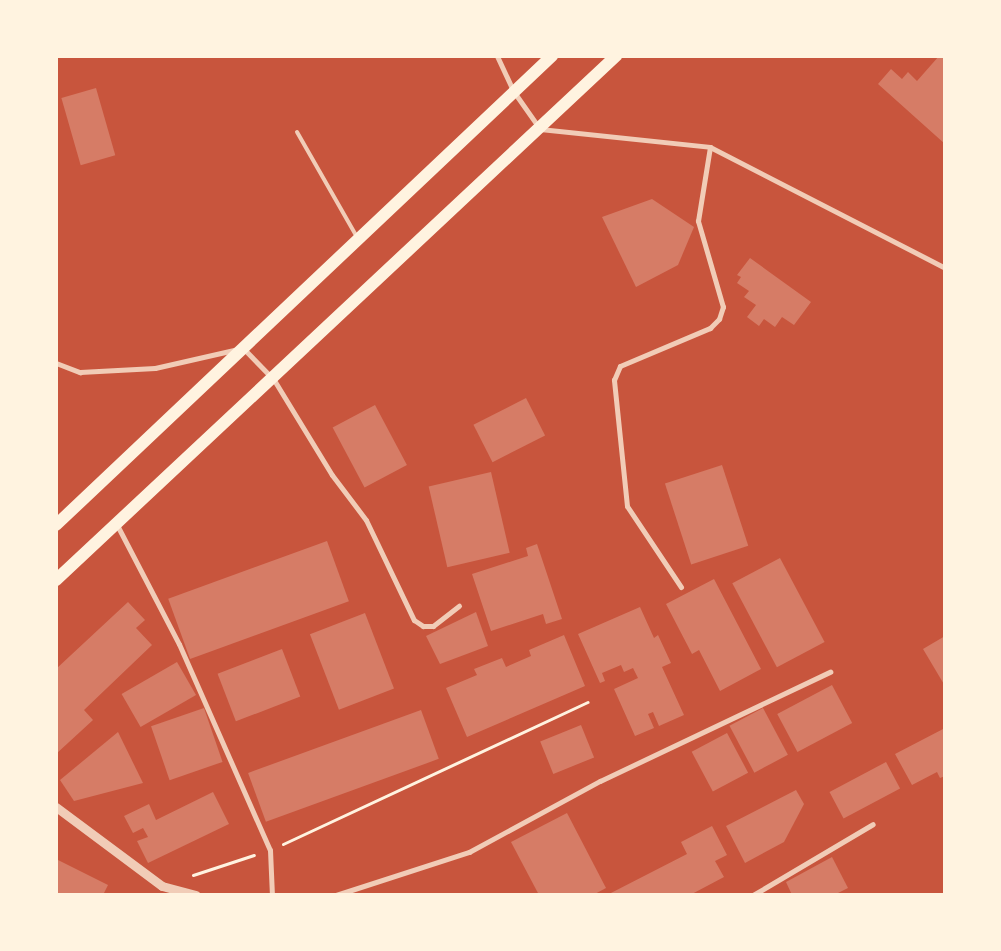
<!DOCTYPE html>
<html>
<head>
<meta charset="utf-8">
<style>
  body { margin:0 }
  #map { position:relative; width:1001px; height:951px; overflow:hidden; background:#c8553d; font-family:Roboto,sans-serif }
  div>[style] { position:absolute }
  .building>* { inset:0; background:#d67c66; transform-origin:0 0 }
  .path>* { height:3px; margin:-1.5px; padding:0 1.5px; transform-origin:1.5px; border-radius:1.5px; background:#fff3e0 }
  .service>* { height:4px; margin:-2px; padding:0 2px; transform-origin:2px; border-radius:2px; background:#f1ccb7 }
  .minor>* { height:5px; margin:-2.5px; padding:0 2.5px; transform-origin:2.5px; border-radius:2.5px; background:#f1ccb7 }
  .tertiary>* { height:9px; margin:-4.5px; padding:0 4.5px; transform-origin:4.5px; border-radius:4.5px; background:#f1ccb7 }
  .primary>* { height:12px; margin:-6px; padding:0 6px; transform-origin:6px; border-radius:6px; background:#fff3e0 }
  span { translate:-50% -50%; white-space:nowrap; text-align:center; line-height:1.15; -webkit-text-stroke:4px #fff3e0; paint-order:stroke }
  .frame { position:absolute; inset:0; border:58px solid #fff3e0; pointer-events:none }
</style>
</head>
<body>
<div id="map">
  <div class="building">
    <div style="clip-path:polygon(939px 56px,945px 56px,945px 144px,878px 84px,891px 69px,902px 79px,908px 72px,917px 81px)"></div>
    <div style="left:96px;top:88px;width:70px;height:36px;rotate:74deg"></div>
    <div style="clip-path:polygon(652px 199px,694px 227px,678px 265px,636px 287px,602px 217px)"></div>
    <div style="clip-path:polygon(750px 258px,811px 302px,794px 325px,782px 317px,775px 327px,764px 319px,759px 326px,747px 317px,756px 305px,744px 297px,749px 291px,737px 283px,741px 277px,737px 275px)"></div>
    <div style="left:526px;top:398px;width:42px;height:59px;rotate:63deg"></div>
    <div style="left:375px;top:405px;width:68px;height:48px;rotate:62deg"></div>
    <div style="left:722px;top:465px;width:85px;height:60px;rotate:72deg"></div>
    <div style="left:491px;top:472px;width:83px;height:64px;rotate:77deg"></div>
    <div style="left:327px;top:541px;width:64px;height:169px;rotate:70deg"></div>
    <div style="clip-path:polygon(537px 544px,562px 619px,546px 624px,543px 614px,491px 631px,472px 574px,528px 556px,526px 548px)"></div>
    <div style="left:780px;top:558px;width:95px;height:54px;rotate:62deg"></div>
    <div style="clip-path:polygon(714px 579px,761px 669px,720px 691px,699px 650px,692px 654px,666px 604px)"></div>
    <div style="clip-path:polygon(128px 602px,145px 620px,136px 628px,152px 645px,84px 710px,93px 720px,56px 754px,56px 669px)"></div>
    <div style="clip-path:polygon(640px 607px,654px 638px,658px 635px,671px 663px,662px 667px,684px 715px,659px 726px,653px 712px,648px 714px,654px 728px,635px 736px,614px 689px,638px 678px,633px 668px,624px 672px,621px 665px,602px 673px,605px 681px,600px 683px,578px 634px)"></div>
    <div style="clip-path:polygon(476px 612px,488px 646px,440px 664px,426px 636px)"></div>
    <div style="left:365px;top:613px;width:81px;height:59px;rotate:69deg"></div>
    <div style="clip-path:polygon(564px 635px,585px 686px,467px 737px,446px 688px,477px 675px,474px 669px,502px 658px,506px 667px,531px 656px,529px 650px)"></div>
    <div style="clip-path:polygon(945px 636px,945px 686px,923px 649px)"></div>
    <div style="left:282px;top:649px;width:51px;height:69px;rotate:69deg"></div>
    <div style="left:177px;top:662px;width:38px;height:64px;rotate:60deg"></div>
    <div style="left:832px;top:685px;width:43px;height:62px;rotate:62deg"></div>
    <div style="left:204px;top:708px;width:57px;height:56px;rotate:71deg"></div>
    <div style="left:763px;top:708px;width:53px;height:38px;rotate:62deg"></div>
    <div style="left:421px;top:710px;width:52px;height:184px;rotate:70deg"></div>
    <div style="left:581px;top:725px;width:35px;height:44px;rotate:68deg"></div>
    <div style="clip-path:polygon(945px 728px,945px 776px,940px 778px,937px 772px,912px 785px,895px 754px)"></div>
    <div style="clip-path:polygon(118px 732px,143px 783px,74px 801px,60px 780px)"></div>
    <div style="left:727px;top:733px;width:45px;height:40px;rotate:62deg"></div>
    <div style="left:886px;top:762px;width:30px;height:64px;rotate:62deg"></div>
    <div style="clip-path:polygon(796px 790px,804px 804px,784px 842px,745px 863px,726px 826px)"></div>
    <div style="clip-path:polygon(213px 792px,229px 824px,148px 863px,137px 841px,148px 837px,143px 828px,133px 833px,124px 816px,149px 804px,156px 820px)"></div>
    <div style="clip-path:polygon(567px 813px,606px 888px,593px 895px,539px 895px,511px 842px)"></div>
    <div style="clip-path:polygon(712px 826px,727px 855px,715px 861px,724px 877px,690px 895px,607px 895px,687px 854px,681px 842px)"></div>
    <div style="clip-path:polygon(832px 857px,848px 888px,834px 895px,792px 895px,786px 882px)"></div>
    <div style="clip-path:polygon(56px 859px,108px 885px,103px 895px,56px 895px)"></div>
  </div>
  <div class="path">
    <div style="left:283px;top:844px;width:336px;rotate:-25deg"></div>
    <div style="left:193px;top:875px;width:64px;rotate:-18.2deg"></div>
  </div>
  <div class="service">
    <div style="left:297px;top:132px;width:121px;rotate:60.3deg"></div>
  </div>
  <div class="minor">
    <div style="left:497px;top:56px;width:40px;rotate:65deg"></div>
    <div style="left:514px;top:92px;width:45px;rotate:54.9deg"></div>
    <div style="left:540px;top:129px;width:171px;rotate:6deg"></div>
    <div style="left:710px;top:147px;width:264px;rotate:27.2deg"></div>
    <div style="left:56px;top:363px;width:26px;rotate:21deg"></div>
    <div style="left:80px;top:372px;width:75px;rotate:-3.1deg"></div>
    <div style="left:155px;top:368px;width:90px;rotate:-12.8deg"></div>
    <div style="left:243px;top:348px;width:45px;rotate:45.9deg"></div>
    <div style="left:274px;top:380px;width:111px;rotate:58.6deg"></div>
    <div style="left:332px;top:475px;width:56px;rotate:52.9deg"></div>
    <div style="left:366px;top:520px;width:111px;rotate:64.4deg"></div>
    <div style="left:414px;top:620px;width:11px;rotate:34deg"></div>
    <div style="left:423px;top:626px;width:10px"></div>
    <div style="left:433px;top:626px;width:33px;rotate:-38deg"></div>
    <div style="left:117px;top:525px;width:134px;rotate:62.5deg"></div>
    <div style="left:179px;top:644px;width:225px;rotate:66.2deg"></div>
    <div style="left:270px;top:850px;width:45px;rotate:87.5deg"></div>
    <div style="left:681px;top:587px;width:97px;rotate:-123.7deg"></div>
    <div style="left:627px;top:506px;width:127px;rotate:-95.9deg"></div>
    <div style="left:614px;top:380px;width:15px;rotate:-67deg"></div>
    <div style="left:620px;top:366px;width:98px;rotate:-22.9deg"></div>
    <div style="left:710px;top:328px;width:13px;rotate:-45deg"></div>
    <div style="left:719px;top:319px;width:13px;rotate:-72deg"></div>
    <div style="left:723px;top:307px;width:90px;rotate:-106.2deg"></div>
    <div style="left:698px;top:221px;width:75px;rotate:-80.8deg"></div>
    <div style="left:336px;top:895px;width:140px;rotate:-17.9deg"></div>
    <div style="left:469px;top:852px;width:149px;rotate:-28.5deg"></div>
    <div style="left:600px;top:781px;width:255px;rotate:-25.4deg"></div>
    <div style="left:753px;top:895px;width:139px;rotate:-30.6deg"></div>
  </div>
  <div class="tertiary">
    <div style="left:56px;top:807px;width:132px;rotate:36.7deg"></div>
    <div style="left:162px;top:886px;width:35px;rotate:15deg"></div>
  </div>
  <div class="primary">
    <div style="left:56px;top:525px;width:683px;rotate:-43.4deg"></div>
    <div style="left:56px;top:580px;width:767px;rotate:-43.1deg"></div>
  </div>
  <div class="frame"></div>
</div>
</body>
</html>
